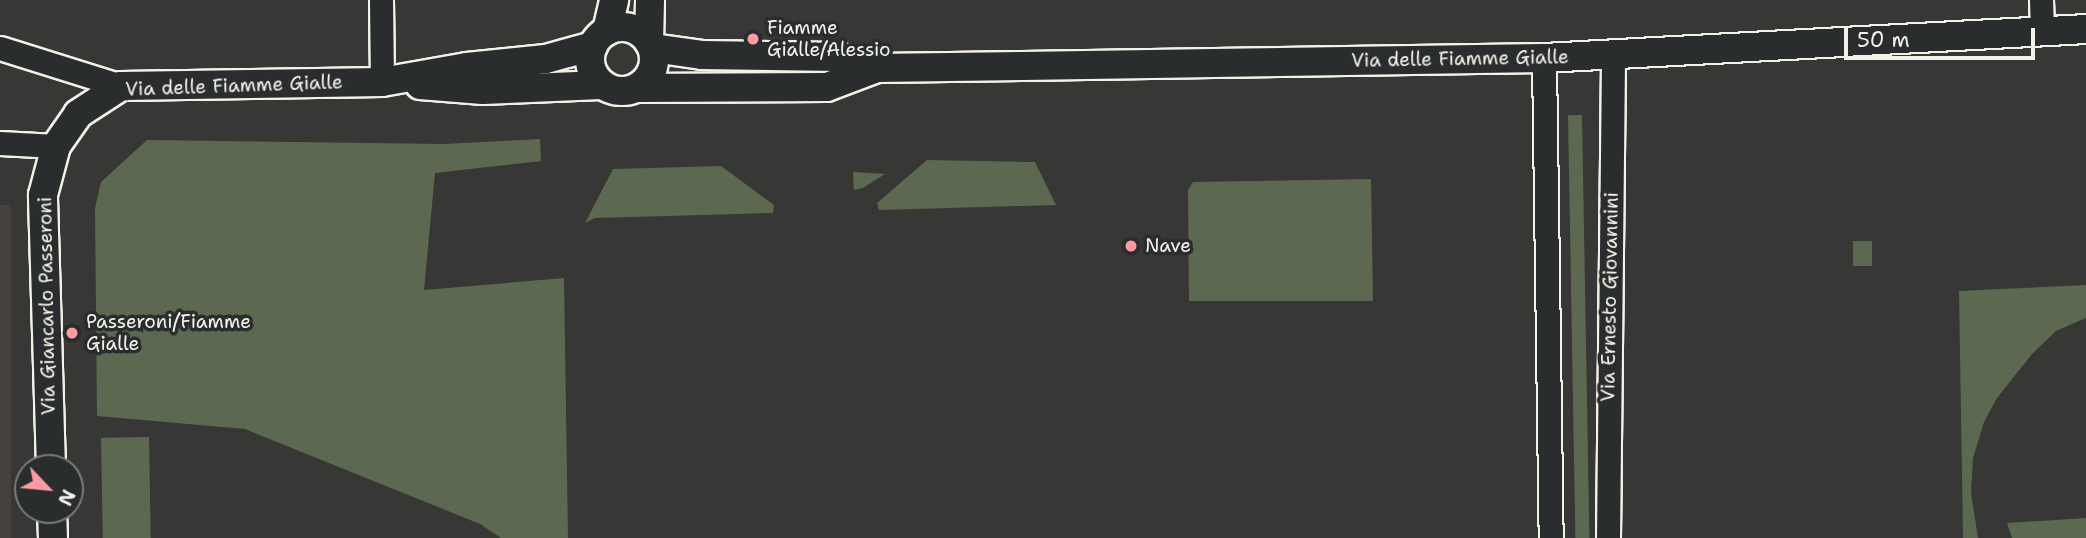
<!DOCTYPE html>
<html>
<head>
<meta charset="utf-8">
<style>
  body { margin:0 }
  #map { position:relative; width:2086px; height:538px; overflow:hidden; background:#373736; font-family:"Shantell Sans",sans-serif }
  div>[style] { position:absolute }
  .built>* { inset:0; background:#47423f; transform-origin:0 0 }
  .green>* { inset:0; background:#5c684f; transform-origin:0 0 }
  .roads { filter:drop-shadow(2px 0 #f4f1e8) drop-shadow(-2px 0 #f4f1e8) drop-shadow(0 2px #f4f1e8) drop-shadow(0 -2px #f4f1e8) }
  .minor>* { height:23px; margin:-11.5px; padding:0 11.5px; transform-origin:11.5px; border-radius:11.5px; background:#2a2d2e }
  .tertiary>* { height:28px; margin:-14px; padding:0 14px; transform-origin:14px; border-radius:14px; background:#2a2d2e }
  .tertiary>.ring { margin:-14px; padding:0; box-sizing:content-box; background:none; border:28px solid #2a2d2e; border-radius:50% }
  .dots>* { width:19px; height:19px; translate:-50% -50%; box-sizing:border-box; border:4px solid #2a2d2e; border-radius:50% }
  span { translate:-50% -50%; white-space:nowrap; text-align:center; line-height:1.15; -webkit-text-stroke:7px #2a2d2e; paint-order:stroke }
  .poi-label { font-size:19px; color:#f4f1e8 }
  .left { translate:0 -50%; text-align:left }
  .street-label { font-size:19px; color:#f4f1e8 }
  .north { position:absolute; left:14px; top:454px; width:70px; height:70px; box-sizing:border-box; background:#2a2d2e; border:2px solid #7b7b78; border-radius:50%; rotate:116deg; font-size:19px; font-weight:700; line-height:28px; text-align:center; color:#f4f1e8 }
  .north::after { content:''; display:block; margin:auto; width:24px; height:32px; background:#ff9aa2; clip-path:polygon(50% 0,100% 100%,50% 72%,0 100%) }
  .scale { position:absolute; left:1844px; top:28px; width:191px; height:32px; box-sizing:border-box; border:4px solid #f4f1e8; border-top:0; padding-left:9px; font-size:21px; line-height:24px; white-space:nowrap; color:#f4f1e8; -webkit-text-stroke:5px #2a2d2e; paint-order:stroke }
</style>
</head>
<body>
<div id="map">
  <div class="built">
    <div style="left:0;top:205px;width:11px;height:333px"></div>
  </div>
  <div class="green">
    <div style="left:1582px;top:115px;width:423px;height:14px;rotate:89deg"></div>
    <div style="clip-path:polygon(540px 139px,541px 161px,435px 173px,424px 290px,564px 278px,568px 538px,501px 538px,480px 524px,245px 429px,97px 416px,95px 208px,101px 182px,147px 140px,445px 144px)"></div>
    <div style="clip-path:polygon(927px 160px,1035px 162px,1056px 205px,879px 210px,877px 203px)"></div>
    <div style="clip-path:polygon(721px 166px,774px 205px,773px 213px,595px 218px,585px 223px,613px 169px)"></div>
    <div style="clip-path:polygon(853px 172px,885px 174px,863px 188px,854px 190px)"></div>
    <div style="clip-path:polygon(1371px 179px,1373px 301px,1189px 301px,1188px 190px,1193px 182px)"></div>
    <div style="left:1853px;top:241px;width:19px;height:25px"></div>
    <div style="clip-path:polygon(2086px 285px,2086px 318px,2056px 331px,2032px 354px,1997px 398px,1984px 422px,1973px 458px,1971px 493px,1978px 538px,1963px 538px,1959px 291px)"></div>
    <div style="left:149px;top:437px;width:101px;height:48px;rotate:89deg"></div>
    <div style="clip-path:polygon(2086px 518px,2086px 538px,2012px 538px,2007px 523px)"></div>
  </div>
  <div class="roads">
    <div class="minor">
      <div style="left:381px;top:0;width:82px;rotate:89.3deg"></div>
      <div style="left:2041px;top:0;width:31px;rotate:88deg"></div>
      <div style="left:0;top:48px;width:127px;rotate:17.4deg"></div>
      <div style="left:1544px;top:58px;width:480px;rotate:89.2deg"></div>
      <div style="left:0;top:143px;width:56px;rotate:3.1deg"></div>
      <div style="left:1608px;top:538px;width:482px;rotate:-89.4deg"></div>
    </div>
    <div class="tertiary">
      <div class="ring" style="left:590px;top:27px;width:36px;height:36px"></div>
      <div style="left:607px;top:31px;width:32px;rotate:-77deg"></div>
      <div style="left:649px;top:42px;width:42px;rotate:-88.6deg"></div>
      <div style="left:653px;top:48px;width:49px;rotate:8.1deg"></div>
      <div style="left:702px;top:55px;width:136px;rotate:0.8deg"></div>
      <div style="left:838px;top:57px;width:41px;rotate:15.8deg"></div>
      <div style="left:877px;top:68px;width:145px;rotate:-0.8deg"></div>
      <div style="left:1022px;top:66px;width:522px;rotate:-0.88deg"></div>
      <div style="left:1544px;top:58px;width:543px;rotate:-3.06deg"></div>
      <div style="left:420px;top:85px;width:63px;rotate:4.5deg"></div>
      <div style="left:483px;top:90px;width:118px;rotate:-2.4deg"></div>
      <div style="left:638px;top:88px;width:189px;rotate:-0.3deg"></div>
      <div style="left:827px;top:87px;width:53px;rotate:-20.8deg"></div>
      <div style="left:51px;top:468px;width:273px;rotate:-91.7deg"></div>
      <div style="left:43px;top:195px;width:51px;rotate:-75.1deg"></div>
      <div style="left:56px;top:146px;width:39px;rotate:-55deg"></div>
      <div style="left:78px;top:114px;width:51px;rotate:-33.1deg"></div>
      <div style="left:121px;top:86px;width:261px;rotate:-0.9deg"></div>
      <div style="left:382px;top:82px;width:86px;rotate:-10deg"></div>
      <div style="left:467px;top:67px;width:79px;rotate:-5.8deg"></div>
      <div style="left:546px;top:59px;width:49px;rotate:-15.5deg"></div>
      <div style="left:52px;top:510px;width:28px;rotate:88deg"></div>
    </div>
  </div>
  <div class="dots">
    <div style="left:753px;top:39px;background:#ff9aa2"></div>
    <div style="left:1131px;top:246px;background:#ff9aa2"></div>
    <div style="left:72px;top:333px;background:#ff9aa2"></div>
  </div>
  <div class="poi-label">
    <span class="left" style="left:767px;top:39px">Fiamme<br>Gialle/Alessio</span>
    <span class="left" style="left:1145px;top:246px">Nave</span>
    <span class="left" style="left:86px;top:333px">Passeroni/Fiamme<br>Gialle</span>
  </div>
  <div class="street-label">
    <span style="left:1460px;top:59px;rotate:-1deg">Via delle Fiamme Gialle</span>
    <span style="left:234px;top:86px;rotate:-2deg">Via delle Fiamme Gialle</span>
    <span style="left:1610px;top:297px;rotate:-89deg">Via Ernesto Giovannini</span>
    <span style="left:47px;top:306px;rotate:-91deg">Via Giancarlo Passeroni</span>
  </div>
  <div class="north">N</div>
  <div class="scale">50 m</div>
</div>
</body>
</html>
